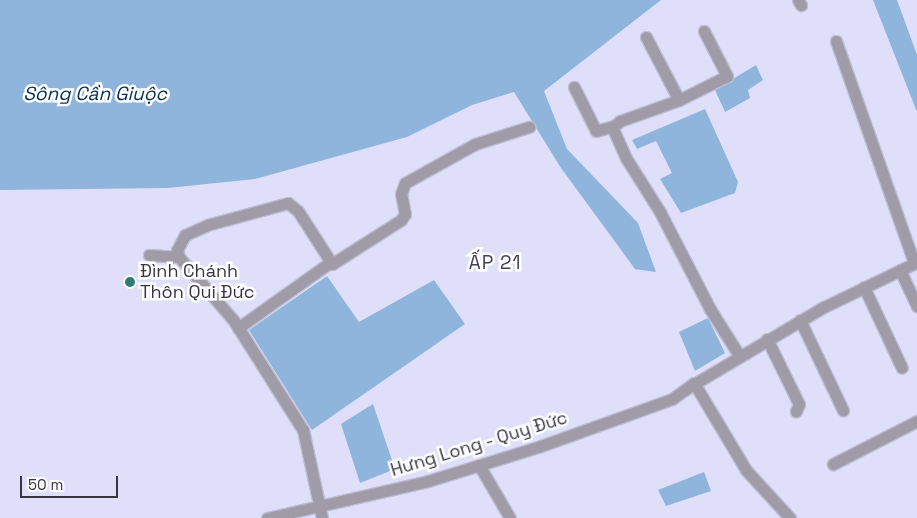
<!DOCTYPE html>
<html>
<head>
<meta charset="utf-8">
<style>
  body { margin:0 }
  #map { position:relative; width:917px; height:518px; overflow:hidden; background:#dfdffa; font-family:"Space Grotesk",sans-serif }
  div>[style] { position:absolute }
  .water>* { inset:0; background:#8fb5dc }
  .roads { filter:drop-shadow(1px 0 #bdbdd5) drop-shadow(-1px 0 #bdbdd5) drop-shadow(0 1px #bdbdd5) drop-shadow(0 -1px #bdbdd5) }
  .street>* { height:11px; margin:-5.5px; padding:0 5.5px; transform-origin:5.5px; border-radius:5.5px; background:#a09ca7 }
  .dots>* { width:14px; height:14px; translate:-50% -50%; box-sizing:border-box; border:2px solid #fff; border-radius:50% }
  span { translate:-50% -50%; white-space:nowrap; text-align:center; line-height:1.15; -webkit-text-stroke:5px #fff; paint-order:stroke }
  .poi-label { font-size:18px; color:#363540 }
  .left { translate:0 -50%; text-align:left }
  .street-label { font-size:18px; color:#363540 }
  .water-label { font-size:19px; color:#032e52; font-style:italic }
  .neighbourhood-label { font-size:19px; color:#403f55; letter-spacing:1px }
  .scale { position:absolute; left:20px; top:476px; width:98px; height:22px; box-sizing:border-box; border:2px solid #363540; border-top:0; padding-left:6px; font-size:15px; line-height:18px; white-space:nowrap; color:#363540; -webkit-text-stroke:4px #fff; paint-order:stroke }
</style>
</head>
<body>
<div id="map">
  <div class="water">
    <div style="clip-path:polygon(0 0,661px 0,544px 91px,567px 149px,638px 223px,656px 272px,635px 269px,561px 168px,514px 92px,472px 105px,407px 137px,255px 179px,168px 188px,0 190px)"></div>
    <div style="clip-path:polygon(873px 0,897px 0,917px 55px,917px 112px)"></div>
    <div style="clip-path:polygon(756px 65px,763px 80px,748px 90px,750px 98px,725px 112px,715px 90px)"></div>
    <div style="clip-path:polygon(705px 109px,738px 182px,735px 193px,681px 213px,660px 179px,672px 173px,656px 141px,637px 149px,632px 140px)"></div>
    <div style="clip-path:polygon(327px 276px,359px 322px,434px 280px,465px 324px,312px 430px,249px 330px)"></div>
    <div style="clip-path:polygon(708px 318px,725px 353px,695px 371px,679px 332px)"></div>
    <div style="clip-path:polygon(373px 404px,395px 469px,360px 483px,341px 424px)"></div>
    <div style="clip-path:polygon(704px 472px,711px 491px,666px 506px,658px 490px)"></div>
  </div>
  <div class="roads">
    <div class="street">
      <div style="left:798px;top:0;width:6px;rotate:59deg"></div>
      <div style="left:704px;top:31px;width:51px;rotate:62.9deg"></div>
      <div style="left:727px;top:76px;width:54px;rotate:153.4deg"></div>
      <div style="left:679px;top:100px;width:63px;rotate:160.4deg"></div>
      <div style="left:620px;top:121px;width:8px;rotate:140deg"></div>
      <div style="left:614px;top:126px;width:5px;rotate:90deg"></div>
      <div style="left:614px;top:131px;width:30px;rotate:66deg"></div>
      <div style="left:626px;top:158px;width:64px;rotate:57.8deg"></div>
      <div style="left:660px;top:212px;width:109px;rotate:62.7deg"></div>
      <div style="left:710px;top:309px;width:54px;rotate:57.8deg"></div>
      <div style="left:646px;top:37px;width:71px;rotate:62.4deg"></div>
      <div style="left:836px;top:41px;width:235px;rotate:70.6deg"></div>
      <div style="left:574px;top:87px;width:49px;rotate:63.4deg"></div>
      <div style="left:596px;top:131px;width:19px;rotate:-16deg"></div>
      <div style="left:149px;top:255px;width:30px;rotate:4deg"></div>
      <div style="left:179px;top:257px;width:84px;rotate:49.3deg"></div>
      <div style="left:234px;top:321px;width:129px;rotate:57.7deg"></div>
      <div style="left:303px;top:430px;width:90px;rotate:77.8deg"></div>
      <div style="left:179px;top:257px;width:7px;rotate:-106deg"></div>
      <div style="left:177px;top:250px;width:17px;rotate:-62deg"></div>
      <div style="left:185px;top:235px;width:24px;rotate:-24deg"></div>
      <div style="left:207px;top:225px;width:84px;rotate:-15.2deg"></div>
      <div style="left:288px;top:203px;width:13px;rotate:39deg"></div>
      <div style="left:298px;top:211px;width:63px;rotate:57.3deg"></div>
      <div style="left:332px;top:264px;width:82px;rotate:-32.5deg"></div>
      <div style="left:401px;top:220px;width:7px;rotate:-56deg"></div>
      <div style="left:405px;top:214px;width:20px;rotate:-101deg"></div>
      <div style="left:401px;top:194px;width:12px;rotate:-70deg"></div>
      <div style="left:405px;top:183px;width:80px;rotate:-29.1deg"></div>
      <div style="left:475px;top:144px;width:57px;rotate:-17.5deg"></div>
      <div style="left:900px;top:270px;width:40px;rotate:65deg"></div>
      <div style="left:864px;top:287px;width:89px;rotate:64.9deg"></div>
      <div style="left:800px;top:320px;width:100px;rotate:64.5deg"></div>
      <div style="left:238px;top:328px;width:112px;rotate:-35.5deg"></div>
      <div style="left:767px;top:339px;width:72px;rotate:63.8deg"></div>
      <div style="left:799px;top:404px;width:8px;rotate:113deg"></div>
      <div style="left:694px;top:383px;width:101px;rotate:59.1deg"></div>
      <div style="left:746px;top:470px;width:65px;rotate:47.5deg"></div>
      <div style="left:689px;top:387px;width:157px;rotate:-30.7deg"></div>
      <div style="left:824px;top:307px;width:103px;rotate:-25.8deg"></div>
      <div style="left:833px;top:464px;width:94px;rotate:-27.1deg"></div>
      <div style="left:479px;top:465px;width:61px;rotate:59.7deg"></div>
      <div style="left:267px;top:518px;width:165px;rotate:-12.9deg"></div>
      <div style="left:428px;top:481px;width:115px;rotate:-17.2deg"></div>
      <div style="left:538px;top:447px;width:142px;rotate:-19.7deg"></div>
      <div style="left:672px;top:399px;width:27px;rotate:-36deg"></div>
      <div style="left:694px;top:383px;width:11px;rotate:142deg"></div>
    </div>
  </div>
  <div class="dots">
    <div style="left:130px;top:282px;background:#2f7979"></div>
  </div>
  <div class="poi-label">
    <span class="left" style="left:140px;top:282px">Đình Chánh<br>Thôn Qui Đức</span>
  </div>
  <div class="street-label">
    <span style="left:479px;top:444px;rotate:-17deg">Hưng Long - Quy Đức</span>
  </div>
  <div class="water-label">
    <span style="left:95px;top:94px">Sông Cần Giuộc</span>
  </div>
  <div class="neighbourhood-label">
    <span style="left:495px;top:263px">ẤP 21</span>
  </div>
  <div class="scale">50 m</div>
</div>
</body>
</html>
